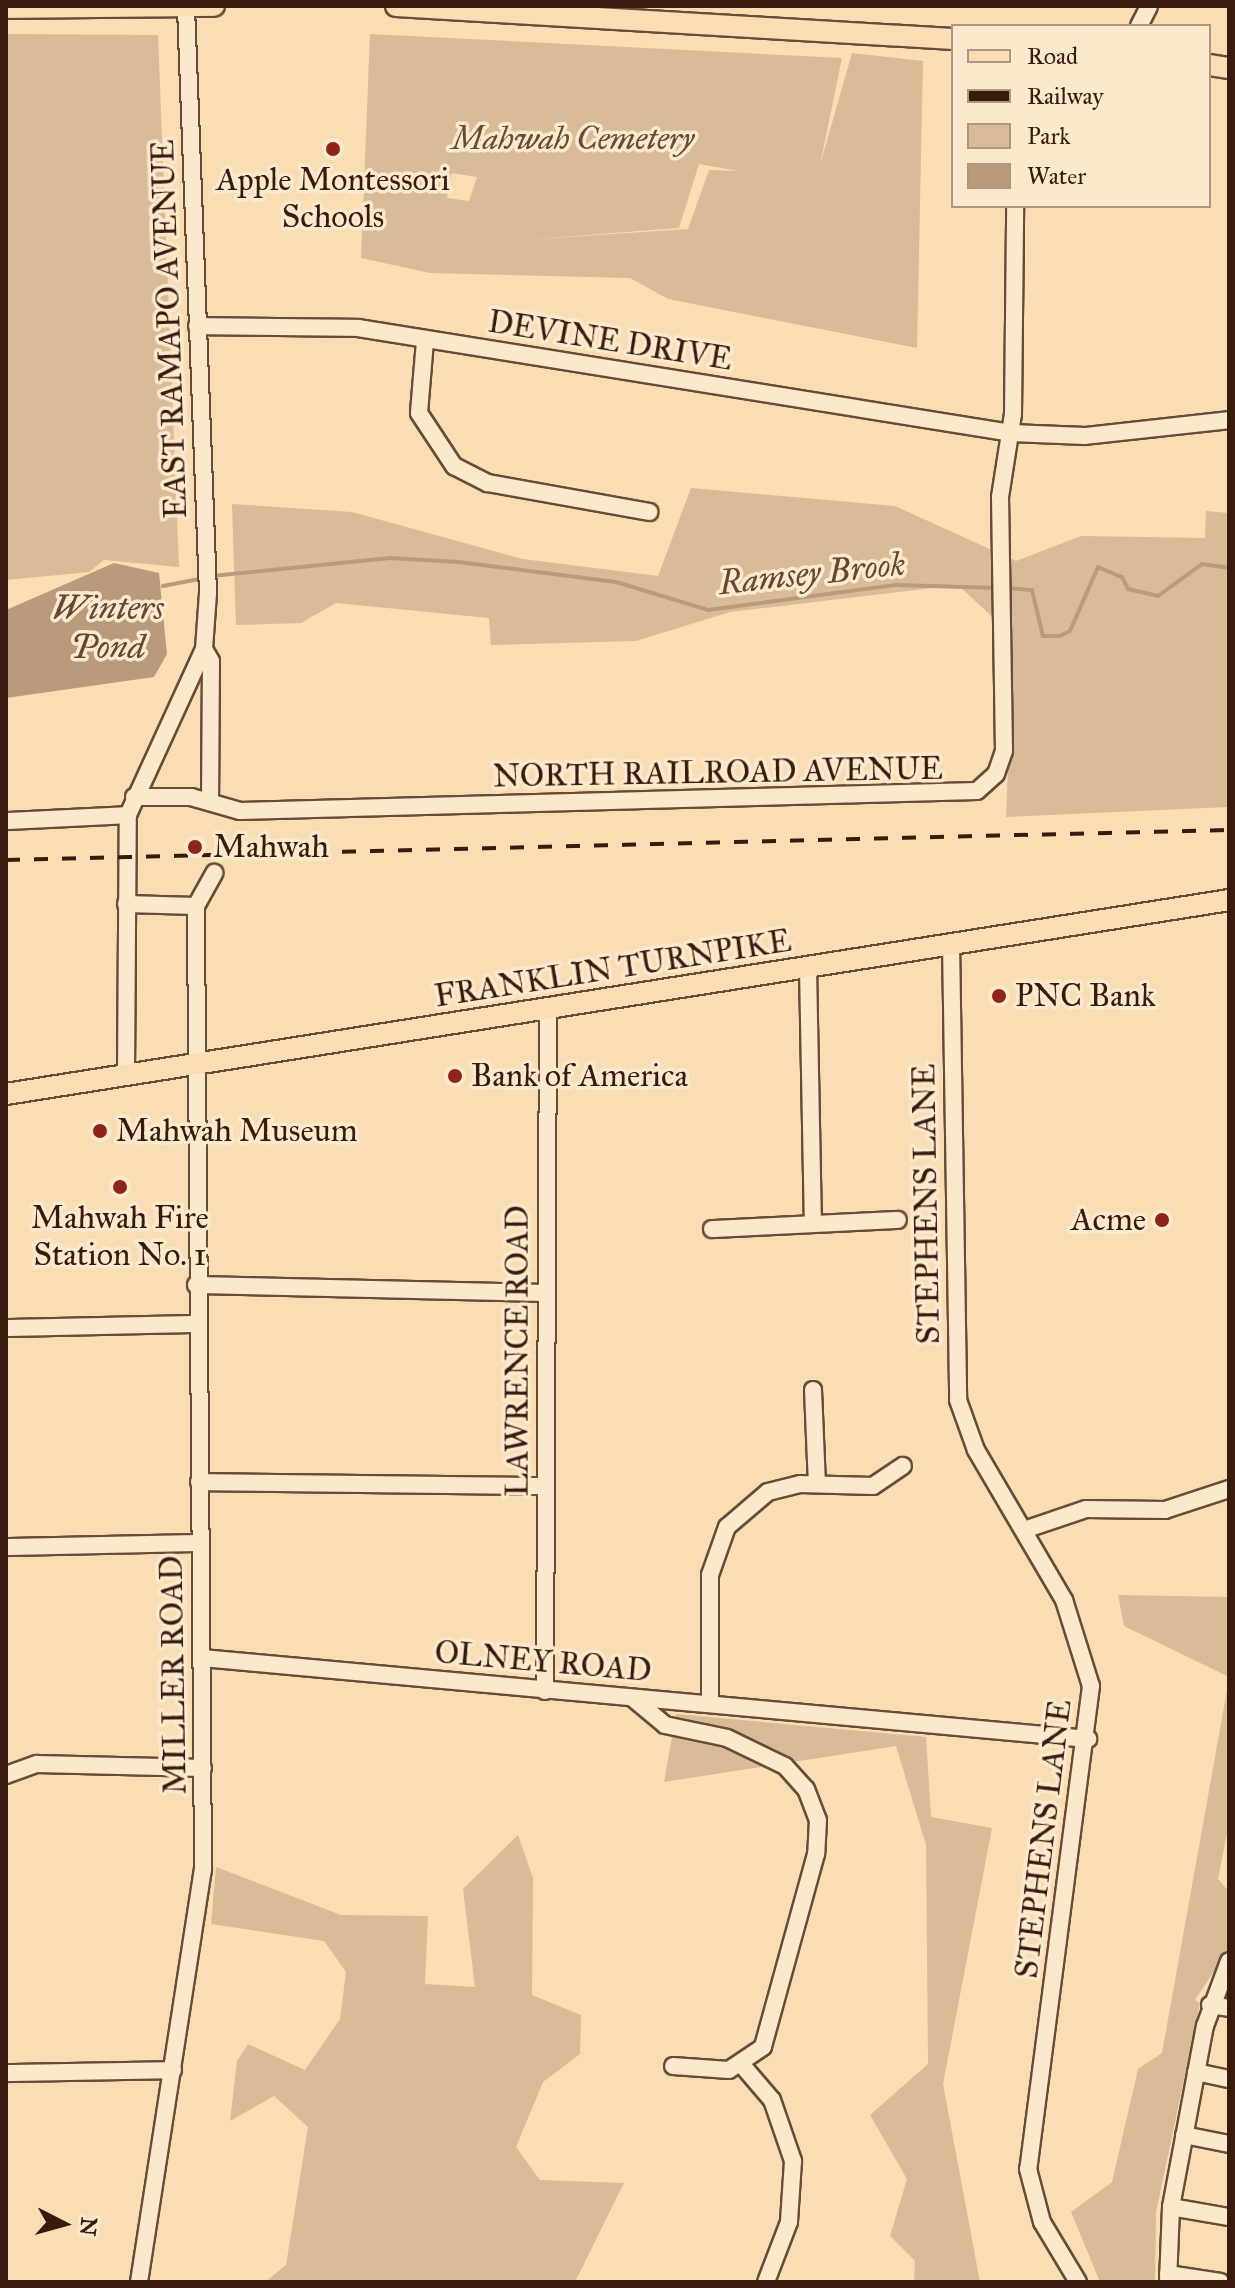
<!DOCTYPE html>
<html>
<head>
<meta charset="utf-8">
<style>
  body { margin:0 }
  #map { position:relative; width:1235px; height:2288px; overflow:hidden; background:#f9ddb3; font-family:"IM FELL Great Primer",serif }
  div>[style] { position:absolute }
  .green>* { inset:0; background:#d8bc97 }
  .water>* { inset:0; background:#b79b7b }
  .stream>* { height:4px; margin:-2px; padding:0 2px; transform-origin:2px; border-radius:2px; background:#b79b7b }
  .roads { filter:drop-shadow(2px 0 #684c37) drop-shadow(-2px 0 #684c37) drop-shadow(0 2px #684c37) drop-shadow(0 -2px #684c37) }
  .minor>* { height:16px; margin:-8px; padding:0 8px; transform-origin:8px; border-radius:8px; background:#fbe9ce }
  .major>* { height:20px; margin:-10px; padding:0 10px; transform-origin:10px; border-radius:10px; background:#f9ddb3 }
  .rail>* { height:4px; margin-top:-2px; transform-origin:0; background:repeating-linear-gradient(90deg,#371b0e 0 14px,transparent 0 28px) }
  .dots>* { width:22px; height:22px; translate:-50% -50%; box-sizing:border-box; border:4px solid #fbe9ce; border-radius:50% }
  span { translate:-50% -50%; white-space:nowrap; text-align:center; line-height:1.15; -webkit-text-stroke:7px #fbe9ce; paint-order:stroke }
  .park-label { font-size:32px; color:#674b37; font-style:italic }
  .poi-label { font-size:32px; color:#371b0e }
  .left { translate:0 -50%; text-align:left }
  .right { translate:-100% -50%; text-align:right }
  .street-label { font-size:32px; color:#371b0e }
  .water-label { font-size:34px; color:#644834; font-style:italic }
  .frame { position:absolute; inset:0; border:8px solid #371b0e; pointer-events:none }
  .legend { position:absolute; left:951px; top:24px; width:260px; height:184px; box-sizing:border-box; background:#fbe9ce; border:2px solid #ad9781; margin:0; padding:10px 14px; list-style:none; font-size:24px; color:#371b0e }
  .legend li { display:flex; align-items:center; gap:16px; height:40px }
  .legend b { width:40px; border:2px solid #ad9781 }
  .north { position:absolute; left:24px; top:2184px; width:80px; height:80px; -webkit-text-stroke:6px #fbe9ce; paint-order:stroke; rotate:96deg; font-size:22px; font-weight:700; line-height:32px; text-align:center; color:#371b0e }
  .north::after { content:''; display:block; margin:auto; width:28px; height:36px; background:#371b0e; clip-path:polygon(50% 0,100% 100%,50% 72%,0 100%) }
</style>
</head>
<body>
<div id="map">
  <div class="green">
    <div style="clip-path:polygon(6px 34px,158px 35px,179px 567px,104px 560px,89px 572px,6px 580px)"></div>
    <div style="clip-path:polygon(evenodd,370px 34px,842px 58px,820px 165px,852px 53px,923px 61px,917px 348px,668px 299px,630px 278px,430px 273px,361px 258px,370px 34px,699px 164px,739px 171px,709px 170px,688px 229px,522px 240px,679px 228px,699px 164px,370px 34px,452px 173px,477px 177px,469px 201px,447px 198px,452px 173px)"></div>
    <div style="clip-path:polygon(691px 488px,895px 506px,1016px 561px,1081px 536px,1205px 538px,1206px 511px,1229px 513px,1229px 807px,1006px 817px,1013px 636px,958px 585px,730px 612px,636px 641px,491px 645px,489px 618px,336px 603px,301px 623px,236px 625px,232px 504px,352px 512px,523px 559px,658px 576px)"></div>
    <div style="clip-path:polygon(1118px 1595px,1229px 1597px,1229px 1677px,1124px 1626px)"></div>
    <div style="clip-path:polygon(1229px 1679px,1229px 1823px,1218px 1879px,1229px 1892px,1229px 1948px,1195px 2000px,1200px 2003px,1156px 2212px,1155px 2282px,1100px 2282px,1071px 2212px,1112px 2182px,1138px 2069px,1162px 2053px)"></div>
    <div style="clip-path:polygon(676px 1714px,926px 1737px,931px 1817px,992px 1828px,943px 2084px,980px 2282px,914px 2282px,915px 2261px,890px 2236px,907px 2179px,870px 2115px,928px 2064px,926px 1845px,896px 1746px,664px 1782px)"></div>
    <div style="clip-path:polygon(518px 1835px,533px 1878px,532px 1995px,581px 2015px,580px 2054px,543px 2082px,516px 2147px,540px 2180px,624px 2183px,575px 2282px,265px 2282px,286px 2265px,308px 2127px,274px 2096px,230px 2121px,237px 2061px,248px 2044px,305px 2070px,340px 2019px,346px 1972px,324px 1941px,211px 1924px,216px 1867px,341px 1915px,428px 1916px,425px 1984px,475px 1987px,463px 1889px)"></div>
  </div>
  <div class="water">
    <div style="clip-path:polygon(114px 563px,159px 573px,167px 654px,154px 677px,6px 698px,6px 610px)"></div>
  </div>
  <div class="stream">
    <div style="left:212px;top:576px;width:179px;rotate:-5.8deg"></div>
    <div style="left:390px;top:558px;width:68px;rotate:3.4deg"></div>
    <div style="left:458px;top:562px;width:159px;rotate:7.2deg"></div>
    <div style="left:616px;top:582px;width:96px;rotate:16.9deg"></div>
    <div style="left:708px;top:610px;width:190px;rotate:-7.6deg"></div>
    <div style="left:896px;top:585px;width:102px;rotate:1.7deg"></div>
    <div style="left:163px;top:586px;width:42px;rotate:-11deg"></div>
    <div style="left:1007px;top:588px;width:25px;rotate:5deg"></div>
    <div style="left:1032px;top:590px;width:47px;rotate:76.6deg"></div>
    <div style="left:1043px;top:636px;width:17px"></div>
    <div style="left:1060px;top:636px;width:11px;rotate:-27deg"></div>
    <div style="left:1070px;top:631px;width:70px;rotate:-66.4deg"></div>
    <div style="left:1098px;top:567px;width:26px;rotate:23deg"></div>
    <div style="left:1122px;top:577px;width:13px;rotate:63deg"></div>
    <div style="left:1128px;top:589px;width:31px;rotate:13deg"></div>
    <div style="left:1158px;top:596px;width:54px;rotate:-36deg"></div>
    <div style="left:1202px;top:564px;width:27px;rotate:8deg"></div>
  </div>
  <div class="roads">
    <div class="minor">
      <div style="left:1139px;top:26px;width:22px;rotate:-63deg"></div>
      <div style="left:197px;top:326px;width:161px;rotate:0.7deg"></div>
      <div style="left:358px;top:328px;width:661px;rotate:9.13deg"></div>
      <div style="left:1011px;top:433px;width:74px;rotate:2.3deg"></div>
      <div style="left:1085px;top:436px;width:145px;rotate:-6.3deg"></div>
      <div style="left:425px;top:341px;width:72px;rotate:94.8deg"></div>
      <div style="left:419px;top:413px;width:64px;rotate:56.6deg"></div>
      <div style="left:454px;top:466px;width:38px;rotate:27deg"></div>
      <div style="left:488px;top:483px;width:164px;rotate:10.2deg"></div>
      <div style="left:204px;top:649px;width:14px;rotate:60deg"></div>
      <div style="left:211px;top:661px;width:139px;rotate:90.4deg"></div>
      <div style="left:134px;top:797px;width:57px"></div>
      <div style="left:191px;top:797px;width:51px;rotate:15.9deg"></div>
      <div style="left:240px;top:811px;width:737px;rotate:-1.55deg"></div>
      <div style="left:977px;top:791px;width:25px;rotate:-42deg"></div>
      <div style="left:996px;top:774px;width:24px;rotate:-71deg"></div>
      <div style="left:1004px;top:751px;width:254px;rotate:-90.9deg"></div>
      <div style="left:1000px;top:497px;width:84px;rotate:-81.1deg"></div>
      <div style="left:1013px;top:414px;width:208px;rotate:-89.4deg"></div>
      <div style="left:6px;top:821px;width:122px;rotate:-2.8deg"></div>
      <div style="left:126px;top:904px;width:70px;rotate:1.6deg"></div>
      <div style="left:951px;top:942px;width:458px;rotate:89.1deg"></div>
      <div style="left:958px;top:1400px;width:53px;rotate:70.2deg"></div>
      <div style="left:976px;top:1450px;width:174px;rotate:59.6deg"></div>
      <div style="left:1064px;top:1600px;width:90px;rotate:72.6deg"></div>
      <div style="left:1091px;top:1686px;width:487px;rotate:97.4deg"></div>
      <div style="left:1028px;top:2169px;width:55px;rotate:75.2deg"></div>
      <div style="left:1042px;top:2222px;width:70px;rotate:59deg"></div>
      <div style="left:808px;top:968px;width:253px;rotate:88.9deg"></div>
      <div style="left:126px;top:1073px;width:258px;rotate:-89.6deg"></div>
      <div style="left:128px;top:815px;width:183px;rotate:-65.4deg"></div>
      <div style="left:204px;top:649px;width:56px;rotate:-85.9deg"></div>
      <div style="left:208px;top:593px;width:586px;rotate:-92.15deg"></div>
      <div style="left:712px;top:1229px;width:186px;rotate:-2.8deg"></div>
      <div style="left:196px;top:1285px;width:351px;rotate:1.3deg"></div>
      <div style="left:6px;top:1328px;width:190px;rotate:-1.2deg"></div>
      <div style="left:813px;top:1390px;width:94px;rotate:87.6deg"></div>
      <div style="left:199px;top:1482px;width:347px;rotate:0.7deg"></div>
      <div style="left:1024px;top:1530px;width:65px;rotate:-18.7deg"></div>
      <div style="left:1086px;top:1509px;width:79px;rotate:0.7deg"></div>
      <div style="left:1165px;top:1510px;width:67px;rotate:-18.2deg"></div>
      <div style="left:6px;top:1547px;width:194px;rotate:-1.2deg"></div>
      <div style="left:202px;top:1658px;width:890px;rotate:5.22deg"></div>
      <div style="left:545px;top:1691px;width:679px;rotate:-89.75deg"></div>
      <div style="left:634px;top:1699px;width:40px;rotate:40deg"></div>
      <div style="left:665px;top:1725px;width:63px;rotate:11.8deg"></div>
      <div style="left:727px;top:1738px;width:64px;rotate:25.8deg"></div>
      <div style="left:785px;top:1766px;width:31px;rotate:48deg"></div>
      <div style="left:806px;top:1789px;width:33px;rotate:69deg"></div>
      <div style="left:818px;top:1820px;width:34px;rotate:93deg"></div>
      <div style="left:816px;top:1854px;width:200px;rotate:105.4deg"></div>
      <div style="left:763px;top:2047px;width:41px;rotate:145.9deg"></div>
      <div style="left:729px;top:2070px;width:56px;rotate:-175.9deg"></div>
      <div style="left:710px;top:1704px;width:129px;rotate:-90deg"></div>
      <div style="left:710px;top:1575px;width:51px;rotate:-70.5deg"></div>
      <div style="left:727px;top:1527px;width:54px;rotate:-40.5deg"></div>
      <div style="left:768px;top:1492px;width:33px;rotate:-14deg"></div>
      <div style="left:800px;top:1484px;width:73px;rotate:1.6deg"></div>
      <div style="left:873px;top:1486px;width:36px;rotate:-34deg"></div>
      <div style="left:6px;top:1775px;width:33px;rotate:-20deg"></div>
      <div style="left:37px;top:1764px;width:166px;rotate:1.4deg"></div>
      <div style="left:1210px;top:2005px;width:19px;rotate:9deg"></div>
      <div style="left:742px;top:2065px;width:46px;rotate:49.4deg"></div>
      <div style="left:772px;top:2100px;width:65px;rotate:71deg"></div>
      <div style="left:793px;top:2161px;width:61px;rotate:93.8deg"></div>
      <div style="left:789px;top:2222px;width:64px;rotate:111deg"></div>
      <div style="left:1196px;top:2072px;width:34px;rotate:12deg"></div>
      <div style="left:6px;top:2073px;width:167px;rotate:-1deg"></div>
      <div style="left:1184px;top:2135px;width:46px;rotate:11.3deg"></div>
      <div style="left:1171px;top:2207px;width:59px;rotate:9.8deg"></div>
      <div style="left:1168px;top:2274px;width:53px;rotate:8.7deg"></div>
      <div style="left:139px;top:2282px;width:417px;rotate:-81.2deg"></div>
      <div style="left:203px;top:1870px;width:964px;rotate:-90.42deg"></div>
      <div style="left:196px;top:906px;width:38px;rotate:-61deg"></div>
      <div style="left:1168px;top:2282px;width:75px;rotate:-87.7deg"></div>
      <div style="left:1171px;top:2207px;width:184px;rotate:-79.4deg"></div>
      <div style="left:1205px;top:2026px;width:69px;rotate:-69.7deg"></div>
    </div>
    <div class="major">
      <div style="left:396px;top:6px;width:558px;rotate:3.39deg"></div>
      <div style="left:6px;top:8px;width:208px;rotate:-0.6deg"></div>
      <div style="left:1209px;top:65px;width:20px;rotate:9deg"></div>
      <div style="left:6px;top:1094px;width:1238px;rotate:-9.01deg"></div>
    </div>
  </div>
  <div class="rail">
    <div style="left:6px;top:860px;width:1223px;rotate:-1.41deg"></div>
  </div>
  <div class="dots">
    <div style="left:333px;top:149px;background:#8f2418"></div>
    <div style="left:195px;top:847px;background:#8f2418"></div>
    <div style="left:999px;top:996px;background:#8f2418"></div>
    <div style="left:455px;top:1076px;background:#8f2418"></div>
    <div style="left:100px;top:1131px;background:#8f2418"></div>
    <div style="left:120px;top:1187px;background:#8f2418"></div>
    <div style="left:1162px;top:1220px;background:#8f2418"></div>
  </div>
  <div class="park-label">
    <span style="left:573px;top:139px">Mahwah Cemetery</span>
  </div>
  <div class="poi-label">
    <span style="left:333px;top:199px">Apple Montessori<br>Schools</span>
    <span class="left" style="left:213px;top:847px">Mahwah</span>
    <span class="left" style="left:1015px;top:996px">PNC Bank</span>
    <span class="left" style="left:471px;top:1076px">Bank of America</span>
    <span class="left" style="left:116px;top:1131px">Mahwah Museum</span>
    <span style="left:120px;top:1237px">Mahwah Fire<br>Station No. 1</span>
    <span class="right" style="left:1146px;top:1220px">Acme</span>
  </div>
  <div class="street-label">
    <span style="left:170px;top:329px;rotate:-92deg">EAST RAMAPO AVENUE</span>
    <span style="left:610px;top:341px;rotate:9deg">DEVINE DRIVE</span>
    <span style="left:718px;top:773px;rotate:-1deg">NORTH RAILROAD AVENUE</span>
    <span style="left:613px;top:969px;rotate:-9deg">FRANKLIN TURNPIKE</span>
    <span style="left:927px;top:1204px;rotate:-91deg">STEPHENS LANE</span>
    <span style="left:518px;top:1351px;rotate:-90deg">LAWRENCE ROAD</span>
    <span style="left:543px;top:1662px;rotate:5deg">OLNEY ROAD</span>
    <span style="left:174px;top:1675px;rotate:-91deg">MILLER ROAD</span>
    <span style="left:1044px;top:1839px;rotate:-83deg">STEPHENS LANE</span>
  </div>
  <div class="water-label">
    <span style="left:812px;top:573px;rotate:-6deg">Ramsey Brook</span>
    <span style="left:108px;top:627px">Winters<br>Pond</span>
  </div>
  <div class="frame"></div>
  <ul class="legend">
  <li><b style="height:10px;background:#f9ddb3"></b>Road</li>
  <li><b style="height:10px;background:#371b0e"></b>Railway</li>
  <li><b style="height:22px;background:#d8bc97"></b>Park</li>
  <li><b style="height:22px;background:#b79b7b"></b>Water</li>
  </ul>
  <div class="north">N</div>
</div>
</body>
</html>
